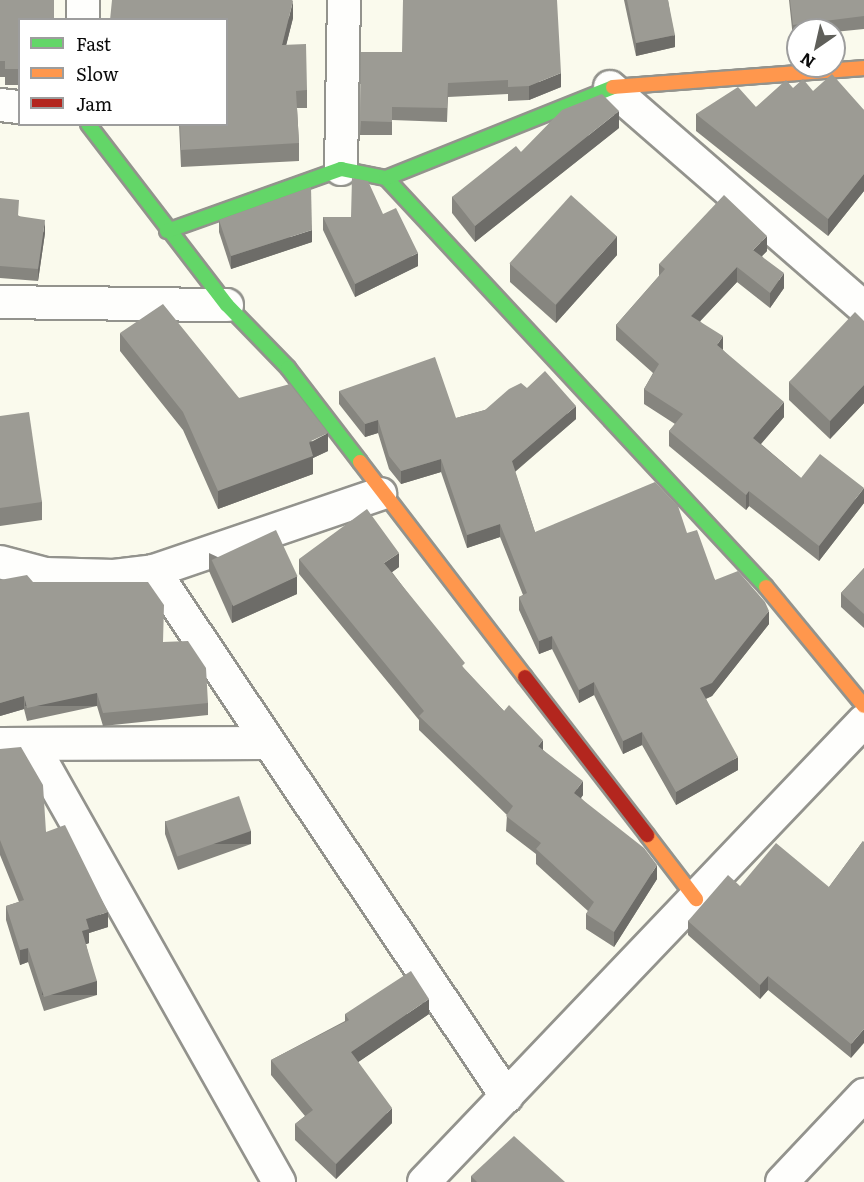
<!DOCTYPE html>
<html>
<head>
<meta charset="utf-8">
<style>
  body { margin:0 }
  #map { position:relative; width:864px; height:1182px; overflow:hidden; background:#fafaed; font-family:Literata,serif }
  div>[style] { position:absolute }
  .roads { filter:drop-shadow(2px 0 #93938d) drop-shadow(-2px 0 #93938d) drop-shadow(0 2px #93938d) drop-shadow(0 -2px #93938d) }
  .street>* { height:32px; margin:-16px; padding:0 16px; transform-origin:16px; border-radius:16px; background:#fefefc }
  .fast>* { height:14px; margin:-7px; padding:0 7px; transform-origin:7px; border-radius:7px; background:#63d668 }
  .slow>* { height:14px; margin:-7px; padding:0 7px; transform-origin:7px; border-radius:7px; background:#ff974d }
  .jam>* { height:14px; margin:-7px; padding:0 7px; transform-origin:7px; border-radius:7px; background:#b3261e }
  .wall>* { inset:0; background:#86857f }
  .shaded-wall>* { inset:0; background:#6d6c68; transform-origin:0 0 }
  .building>* { inset:0; background:#9c9b94; transform-origin:0 0 }
  span { translate:-50% -50%; white-space:nowrap; text-align:center; line-height:1.15; -webkit-text-stroke:6px #fff; paint-order:stroke }
  .legend { position:absolute; left:18px; top:18px; width:210px; height:108px; box-sizing:border-box; background:#fff; border:2px solid #9d9d9d; margin:0; padding:8px 10px; list-style:none; font-size:18px; color:#0b0b0b }
  .legend li { display:flex; align-items:center; gap:12px; height:30px }
  .legend b { width:30px; border:2px solid #9d9d9d }
  .north { position:absolute; left:786px; top:18px; width:60px; height:60px; box-sizing:border-box; background:#fff; border:2px solid #9d9d9d; border-radius:50%; rotate:214deg; font-size:16px; font-weight:700; line-height:24px; text-align:center; color:#0b0b0b }
  .north::after { content:''; display:block; margin:auto; width:21px; height:27px; background:#5f5f5a; clip-path:polygon(50% 0,100% 100%,50% 72%,0 100%) }
</style>
</head>
<body>
<div id="map">
  <div class="roads">
    <div class="street">
      <div style="left:83px;top:20px;width:20px;rotate:-90deg"></div>
      <div style="left:610px;top:87px;width:337px;rotate:41deg"></div>
      <div style="left:0;top:105px;width:20px;rotate:6deg"></div>
      <div style="left:341px;top:169px;width:169px;rotate:-89deg"></div>
      <div style="left:0;top:302px;width:227px;rotate:0.8deg"></div>
      <div style="left:0;top:562px;width:47px;rotate:14.9deg"></div>
      <div style="left:45px;top:574px;width:69px;rotate:1.7deg"></div>
      <div style="left:114px;top:576px;width:40px;rotate:-7.1deg"></div>
      <div style="left:154px;top:571px;width:239px;rotate:-18.8deg"></div>
      <div style="left:154px;top:571px;width:633px;rotate:56.13deg"></div>
      <div style="left:0;top:744px;width:266px;rotate:-0.2deg"></div>
      <div style="left:32px;top:744px;width:503px;rotate:60.58deg"></div>
      <div style="left:424px;top:1182px;width:637px;rotate:-46.34deg"></div>
      <div style="left:782px;top:1182px;width:120px;rotate:-46.7deg"></div>
    </div>
    <div class="fast">
      <div style="left:88px;top:124px;width:228px;rotate:52.5deg"></div>
      <div style="left:227px;top:305px;width:88px;rotate:45.9deg"></div>
      <div style="left:288px;top:368px;width:118px;rotate:52.5deg"></div>
      <div style="left:386px;top:178px;width:558px;rotate:47.1deg"></div>
      <div style="left:167px;top:231px;width:185px;rotate:-19.6deg"></div>
      <div style="left:341px;top:169px;width:46px;rotate:11.3deg"></div>
      <div style="left:386px;top:178px;width:245px;rotate:-21.8deg"></div>
    </div>
    <div class="slow">
      <div style="left:613px;top:87px;width:252px;rotate:-4.3deg"></div>
      <div style="left:360px;top:462px;width:271px;rotate:52.5deg"></div>
      <div style="left:766px;top:587px;width:154px;rotate:50.5deg"></div>
      <div style="left:647px;top:835px;width:81px;rotate:52.6deg"></div>
    </div>
    <div class="jam">
      <div style="left:525px;top:677px;width:200px;rotate:52.3deg"></div>
    </div>
  </div>
  <div class="wall">
    <div style="clip-path:polygon(0 0,20px 20px,20px 85px,5px 85px,5px 77px,0 77px)"></div>
    <div style="clip-path:polygon(624px 0,668px 0,675px 47px,636px 56px)"></div>
    <div style="clip-path:polygon(789px 0,864px 0,864px 29px,834px 32px,834px 30px,798px 30px,798px 37px,793px 38px)"></div>
    <div style="clip-path:polygon(293px 18px,286px 45px,307px 90px,307px 108px,297px 108px,299px 143px,299px 161px,181px 167px,179px 124px,226px 124px,226px 20px)"></div>
    <div style="clip-path:polygon(361px 52px,402px 52px,561px 87px,529px 100px,508px 101px,508px 94px,448px 97px,447px 122px,392px 120px,392px 135px,360px 135px)"></div>
    <div style="clip-path:polygon(793px 88px,813px 91px,864px 110px,864px 191px,828px 236px,696px 131px,696px 114px,756px 107px)"></div>
    <div style="clip-path:polygon(619px 128px,475px 242px,452px 213px,452px 197px,521px 152px)"></div>
    <div style="clip-path:polygon(0 198px,19px 216px,45px 233px,38px 281px,0 278px)"></div>
    <div style="clip-path:polygon(383px 214px,418px 266px,355px 297px,323px 230px,323px 217px,351px 217px)"></div>
    <div style="clip-path:polygon(219px 220px,312px 242px,231px 269px,219px 232px)"></div>
    <div style="clip-path:polygon(767px 251px,762px 256px,784px 288px,770px 308px,737px 282px,700px 321px,723px 350px,784px 417px,761px 444px,801px 478px,864px 503px,819px 561px,749px 506px,746px 510px,669px 446px,669px 431px,675px 424px,644px 404px,644px 389px,653px 373px,616px 340px,616px 325px,659px 276px,659px 264px)"></div>
    <div style="clip-path:polygon(617px 255px,556px 323px,510px 282px,510px 264px)"></div>
    <div style="clip-path:polygon(864px 321px,864px 403px,830px 439px,789px 400px,789px 382px)"></div>
    <div style="clip-path:polygon(120px 333px,239px 398px,328px 451px,313px 458px,313px 474px,218px 509px,183px 430px,120px 351px)"></div>
    <div style="clip-path:polygon(527px 388px,576px 419px,515px 472px,535px 532px,687px 533px,715px 580px,769px 624px,712px 696px,706px 699px,738px 770px,676px 805px,642px 745px,623px 754px,594px 695px,579px 703px,552px 649px,539px 654px,519px 610px,519px 597px,523px 595px,500px 537px,467px 548px,441px 472px,401px 484px,389px 469px,378px 433px,365px 437px,339px 404px,339px 391px,456px 418px,485px 410px)"></div>
    <div style="clip-path:polygon(0 416px,42px 502px,42px 520px,0 526px)"></div>
    <div style="clip-path:polygon(209px 553px,297px 594px,232px 623px,209px 571px)"></div>
    <div style="clip-path:polygon(299px 559px,399px 567px,392px 572px,465px 670px,504px 711px,543px 750px,583px 795px,581px 798px,657px 879px,614px 947px,586px 929px,586px 914px,588px 911px,536px 864px,536px 854px,506px 831px,507px 815px,419px 730px,419px 720px,299px 574px)"></div>
    <div style="clip-path:polygon(864px 568px,864px 628px,841px 607px,841px 593px)"></div>
    <div style="clip-path:polygon(0 580px,33px 582px,163px 642px,208px 703px,208px 715px,103px 726px,97px 706px,27px 721px,24px 709px,0 716px)"></div>
    <div style="clip-path:polygon(0 749px,46px 832px,108px 927px,89px 933px,89px 943px,86px 944px,97px 995px,44px 1011px,28px 962px,20px 965px,6px 920px,6px 906px,19px 902px,0 855px)"></div>
    <div style="clip-path:polygon(165px 821px,251px 844px,178px 870px,165px 834px)"></div>
    <div style="clip-path:polygon(863px 841px,851px 1058px,768px 990px,760px 999px,688px 935px,688px 921px,740px 886px,829px 887px)"></div>
    <div style="clip-path:polygon(345px 1014px,429px 1014px,358px 1062px,392px 1123px,336px 1179px,295px 1140px,295px 1124px,305px 1116px,271px 1075px,271px 1060px,345px 1021px)"></div>
    <div style="clip-path:polygon(471px 1176px,565px 1182px,471px 1182px)"></div>
  </div>
  <div class="shaded-wall">
    <div style="clip-path:polygon(293px 1px,293px 18px,282px 62px,282px 45px)"></div>
    <div style="clip-path:polygon(675px 35px,675px 47px,636px 56px,636px 43px)"></div>
    <div style="clip-path:polygon(561px 73px,561px 87px,529px 100px,529px 86px)"></div>
    <div style="clip-path:polygon(619px 111px,619px 128px,475px 242px,475px 226px)"></div>
    <div style="clip-path:polygon(864px 174px,864px 191px,828px 236px,828px 219px)"></div>
    <div style="clip-path:polygon(45px 220px,45px 233px,38px 281px,38px 269px)"></div>
    <div style="clip-path:polygon(312px 230px,312px 242px,231px 269px,231px 256px)"></div>
    <div style="clip-path:polygon(617px 236px,617px 255px,556px 323px,556px 305px)"></div>
    <div style="clip-path:polygon(767px 236px,767px 251px,753px 265px,753px 250px)"></div>
    <div style="clip-path:polygon(418px 253px,418px 266px,355px 297px,355px 284px)"></div>
    <div style="clip-path:polygon(737px 267px,737px 282px,691px 331px,691px 316px)"></div>
    <div style="clip-path:polygon(784px 273px,784px 288px,770px 308px,770px 293px)"></div>
    <div style="clip-path:polygon(723px 336px,723px 350px,717px 345px)"></div>
    <div style="clip-path:polygon(864px 385px,864px 403px,830px 439px,830px 421px)"></div>
    <div style="clip-path:polygon(784px 402px,784px 417px,753px 453px,753px 438px)"></div>
    <div style="clip-path:polygon(576px 406px,576px 419px,512px 474px,512px 461px)"></div>
    <div style="clip-path:polygon(378px 420px,378px 433px,365px 437px,365px 424px)"></div>
    <div style="clip-path:polygon(328px 433px,328px 451px,313px 458px,313px 474px,218px 509px,218px 491px)"></div>
    <div style="clip-path:polygon(441px 459px,441px 472px,401px 484px,401px 471px)"></div>
    <div style="clip-path:polygon(864px 488px,864px 503px,819px 561px,819px 546px)"></div>
    <div style="clip-path:polygon(749px 491px,749px 506px,746px 510px,746px 495px)"></div>
    <div style="clip-path:polygon(500px 524px,500px 537px,467px 548px,467px 535px)"></div>
    <div style="clip-path:polygon(399px 553px,399px 567px,384px 578px,384px 563px)"></div>
    <div style="clip-path:polygon(297px 576px,297px 594px,232px 623px,232px 605px)"></div>
    <div style="clip-path:polygon(769px 611px,769px 624px,712px 696px,700px 701px,700px 688px)"></div>
    <div style="clip-path:polygon(552px 636px,552px 649px,539px 654px,539px 641px)"></div>
    <div style="clip-path:polygon(594px 682px,594px 695px,579px 703px,579px 690px)"></div>
    <div style="left:97px;top:693px;width:13px;height:72px;rotate:90deg"></div>
    <div style="clip-path:polygon(24px 696px,24px 709px,0 716px,0 703px)"></div>
    <div style="clip-path:polygon(642px 732px,642px 745px,623px 754px,623px 741px)"></div>
    <div style="clip-path:polygon(543px 740px,543px 755px,538px 746px)"></div>
    <div style="clip-path:polygon(738px 757px,738px 770px,676px 805px,676px 792px)"></div>
    <div style="clip-path:polygon(583px 781px,583px 795px,574px 807px,574px 793px)"></div>
    <div style="left:251px;top:831px;width:13px;height:77px;rotate:90deg"></div>
    <div style="clip-path:polygon(657px 865px,657px 879px,614px 947px,614px 932px)"></div>
    <div style="clip-path:polygon(108px 912px,108px 927px,89px 933px,89px 943px,82px 946px,82px 931px,86px 919px)"></div>
    <div style="clip-path:polygon(28px 948px,28px 962px,20px 965px,20px 950px)"></div>
    <div style="clip-path:polygon(768px 976px,768px 990px,760px 999px,760px 985px)"></div>
    <div style="left:97px;top:981px;width:14px;height:55px;rotate:90deg"></div>
    <div style="clip-path:polygon(429px 999px,429px 1014px,351px 1067px,351px 1052px)"></div>
    <div style="clip-path:polygon(864px 1029px,864px 1043px,851px 1058px,851px 1044px)"></div>
    <div style="clip-path:polygon(392px 1108px,392px 1123px,336px 1179px,336px 1164px)"></div>
  </div>
  <div class="building">
    <div style="clip-path:polygon(0 0,54px 0,54px 20px,20px 20px,20px 69px,5px 69px,5px 61px,0 61px)"></div>
    <div style="clip-path:polygon(112px 0,292px 0,293px 1px,282px 45px,306px 44px,307px 90px,296px 91px,299px 143px,181px 150px,180px 124px,226px 124px,226px 20px,110px 20px)"></div>
    <div style="clip-path:polygon(403px 0,557px 0,561px 73px,529px 86px,508px 87px,508px 80px,448px 83px,447px 108px,392px 107px,392px 122px,360px 121px,361px 52px,402px 52px)"></div>
    <div style="clip-path:polygon(627px 0,668px 0,675px 35px,636px 43px)"></div>
    <div style="clip-path:polygon(790px 0,864px 0,864px 16px,793px 25px)"></div>
    <div style="clip-path:polygon(832px 74px,864px 110px,864px 174px,828px 219px,696px 114px,738px 87px,756px 107px,786px 80px,793px 88px,803px 79px,813px 91px)"></div>
    <div style="clip-path:polygon(602px 94px,619px 111px,475px 226px,452px 197px,516px 146px,521px 152px,562px 110px)"></div>
    <div style="clip-path:polygon(352px 178px,368px 181px,383px 214px,396px 208px,418px 253px,355px 284px,323px 217px,351px 217px)"></div>
    <div style="clip-path:polygon(311px 187px,312px 230px,231px 256px,219px 220px)"></div>
    <div style="left:571px;top:195px;width:62px;height:92px;rotate:42deg"></div>
    <div style="clip-path:polygon(724px 195px,767px 236px,753px 250px,784px 273px,770px 293px,737px 267px,691px 316px,723px 336px,717px 345px,784px 402px,753px 438px,801px 478px,820px 454px,864px 488px,819px 546px,749px 491px,746px 495px,669px 431px,683px 414px,644px 389px,659px 364px,616px 325px,665px 269px,659px 264px)"></div>
    <div style="clip-path:polygon(0 198px,19px 200px,18px 216px,45px 220px,38px 269px,0 266px)"></div>
    <div style="clip-path:polygon(163px 304px,239px 398px,290px 384px,328px 433px,309px 442px,313px 456px,218px 491px,183px 412px,120px 333px)"></div>
    <div style="clip-path:polygon(855px 312px,864px 321px,864px 385px,830px 421px,789px 382px)"></div>
    <div style="clip-path:polygon(435px 357px,456px 418px,485px 410px,509px 389px,521px 383px,527px 388px,545px 371px,576px 406px,512px 461px,535px 532px,655px 482px,678px 506px,687px 533px,697px 530px,715px 580px,738px 571px,765px 602px,769px 611px,712px 683px,700px 688px,738px 757px,676px 792px,642px 732px,623px 741px,594px 682px,579px 690px,552px 636px,539px 641px,519px 597px,527px 593px,500px 524px,467px 535px,441px 459px,401px 471px,389px 456px,378px 420px,365px 424px,339px 391px)"></div>
    <div style="clip-path:polygon(29px 412px,42px 502px,0 508px,0 416px)"></div>
    <div style="clip-path:polygon(367px 509px,399px 553px,384px 563px,465px 663px,462px 666px,504px 711px,509px 705px,543px 740px,538px 746px,583px 781px,574px 793px,644px 848px,657px 865px,614px 932px,586px 914px,594px 902px,536px 849px,541px 843px,506px 816px,513px 806px,419px 716px,424px 711px,299px 559px)"></div>
    <div style="left:276px;top:530px;width:51px;height:71px;rotate:65deg"></div>
    <div style="clip-path:polygon(864px 568px,864px 614px,841px 593px)"></div>
    <div style="clip-path:polygon(27px 575px,33px 582px,148px 582px,164px 605px,163px 642px,188px 641px,206px 668px,208px 703px,103px 713px,97px 693px,27px 708px,24px 696px,0 703px,0 580px)"></div>
    <div style="clip-path:polygon(21px 747px,43px 785px,46px 832px,65px 825px,108px 912px,86px 919px,89px 929px,82px 931px,97px 981px,44px 997px,28px 948px,20px 950px,6px 906px,24px 900px,0 840px,0 749px)"></div>
    <div style="left:239px;top:796px;width:37px;height:78px;rotate:71deg"></div>
    <div style="clip-path:polygon(863px 841px,864px 842px,864px 1029px,851px 1044px,768px 976px,760px 985px,688px 921px,728px 875px,740px 886px,776px 843px,829px 887px)"></div>
    <div style="clip-path:polygon(411px 971px,429px 999px,351px 1052px,392px 1108px,336px 1164px,295px 1124px,313px 1110px,271px 1060px,349px 1020px,345px 1014px)"></div>
    <div style="clip-path:polygon(514px 1136px,565px 1182px,477px 1182px,471px 1176px)"></div>
  </div>
  <ul class="legend">
  <li><b style="height:8px;background:#63d668"></b>Fast</li>
  <li><b style="height:8px;background:#ff974d"></b>Slow</li>
  <li><b style="height:8px;background:#b3261e"></b>Jam</li>
  </ul>
  <div class="north">N</div>
</div>
</body>
</html>
